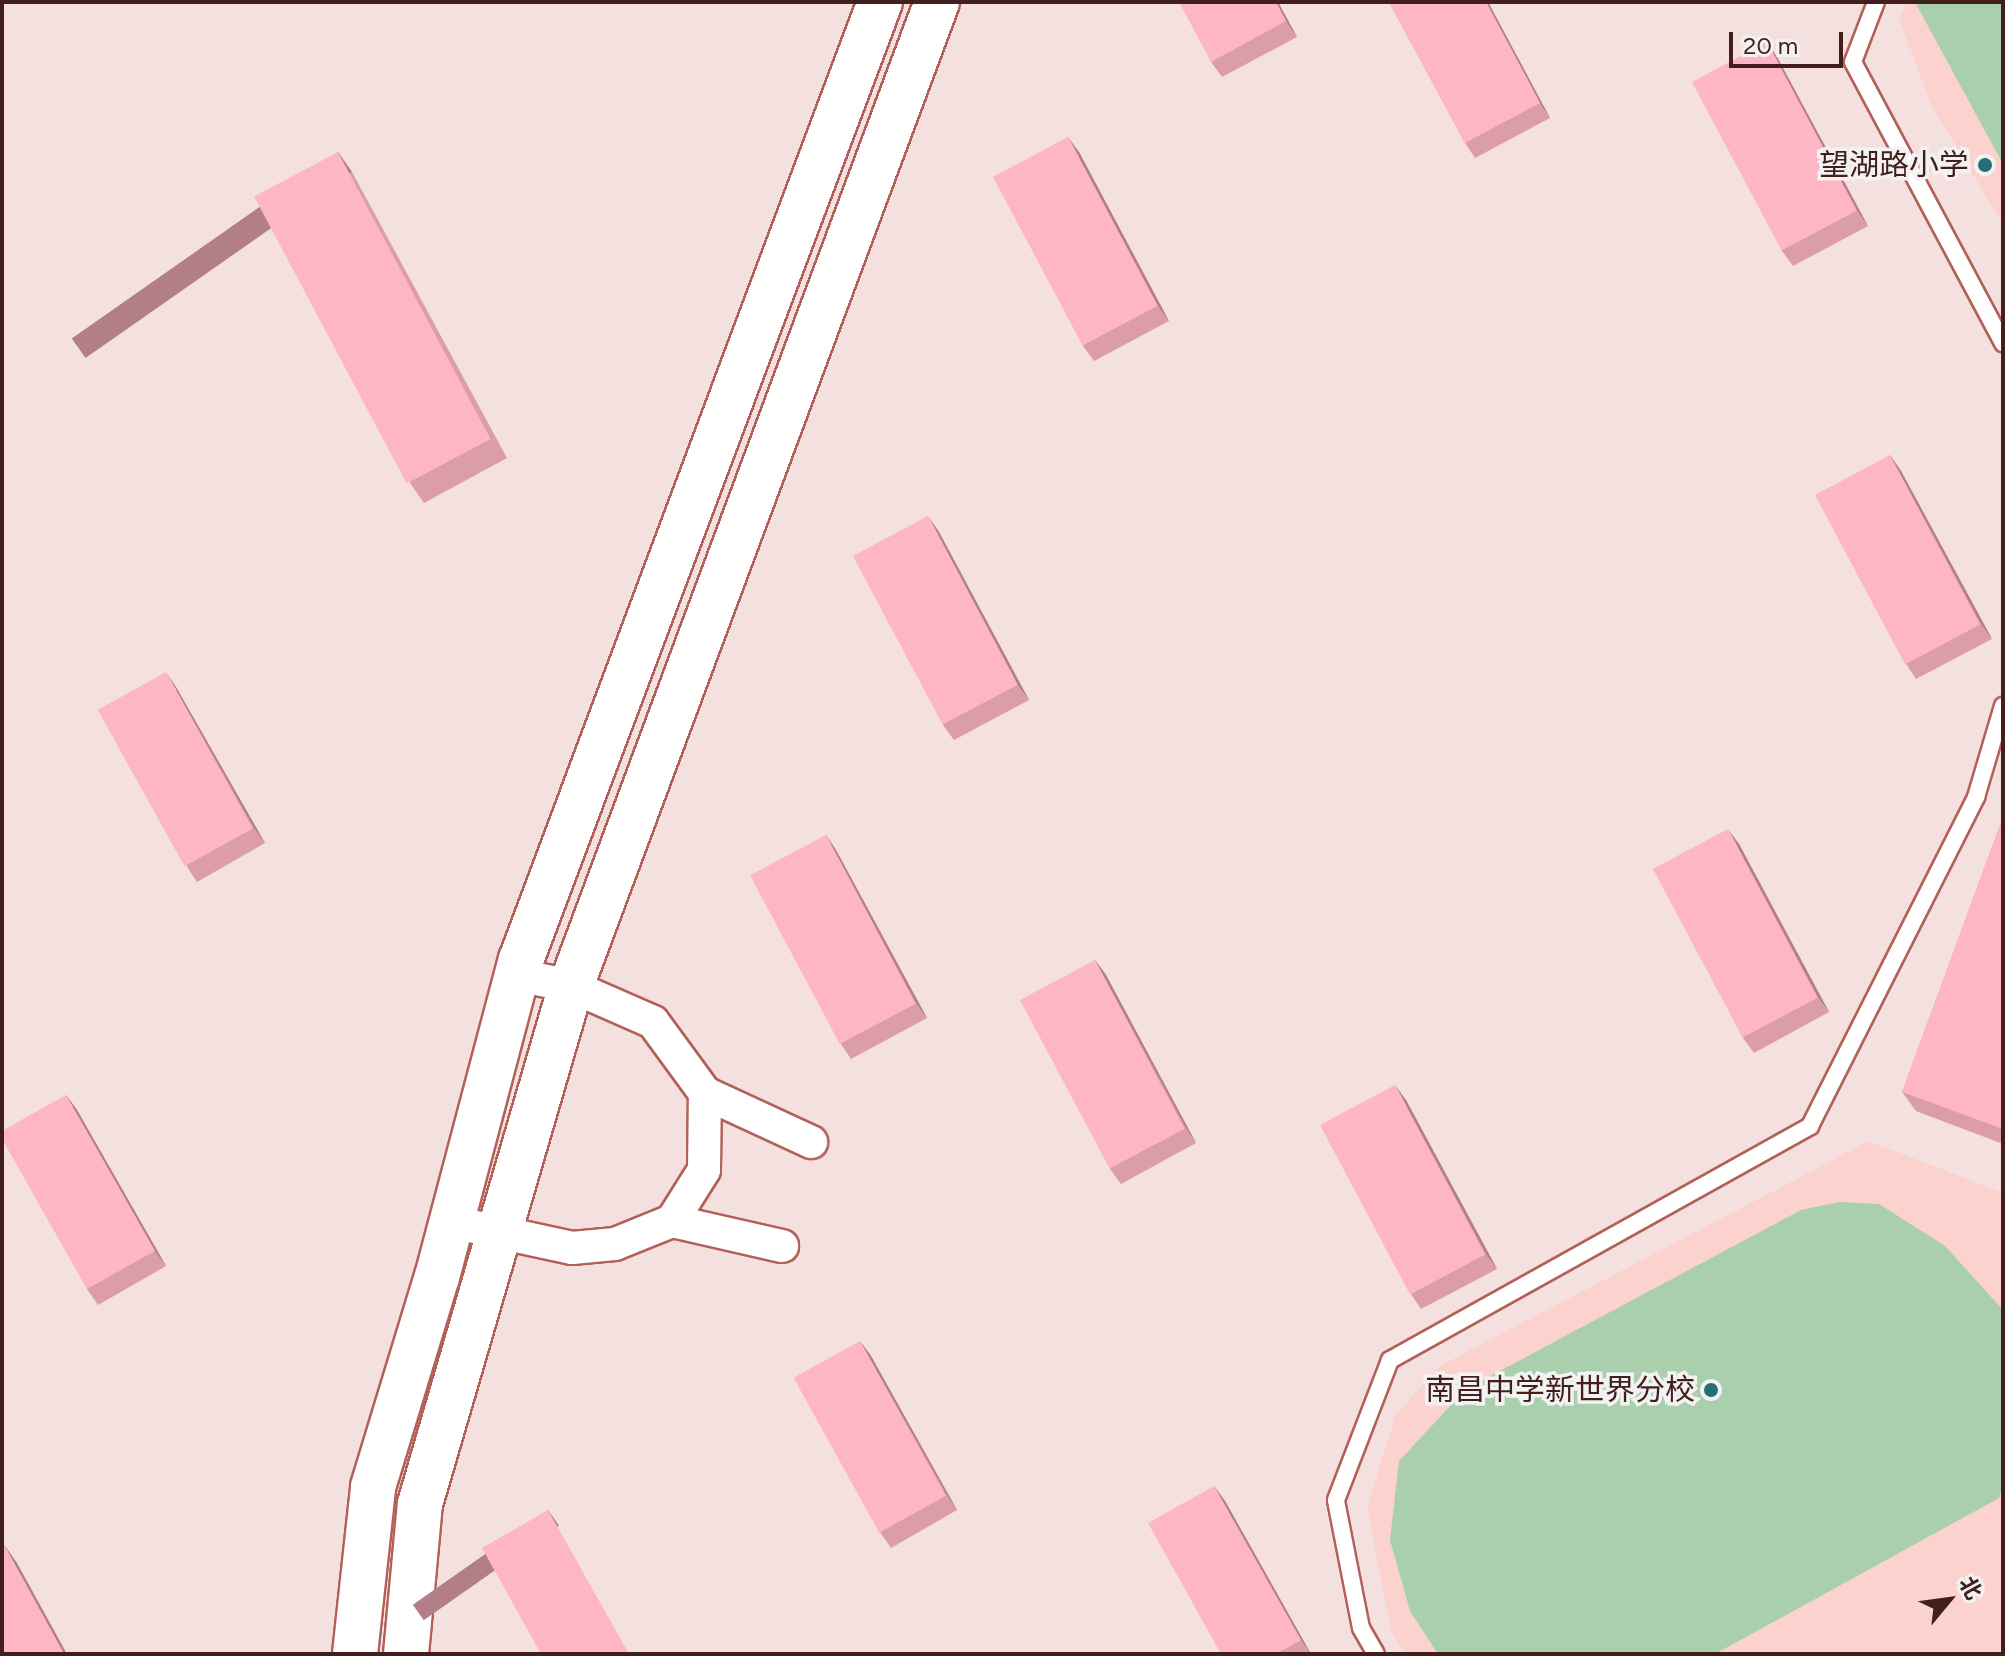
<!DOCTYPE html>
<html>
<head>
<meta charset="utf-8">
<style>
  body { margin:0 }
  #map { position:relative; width:2005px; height:1656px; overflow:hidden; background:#f4e0de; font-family:Figtree,"Noto Sans SC",sans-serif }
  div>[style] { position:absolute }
  .built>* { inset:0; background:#fbd2cd }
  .green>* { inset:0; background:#aacfac }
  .roads { filter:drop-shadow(2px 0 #b36058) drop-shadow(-2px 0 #b36058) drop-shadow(0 2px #b36058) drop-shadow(0 -2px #b36058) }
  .lane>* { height:16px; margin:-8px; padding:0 8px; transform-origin:8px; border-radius:8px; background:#fff }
  .street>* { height:32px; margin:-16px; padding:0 16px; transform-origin:16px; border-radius:16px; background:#fff }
  .secondary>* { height:44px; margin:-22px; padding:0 22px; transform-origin:22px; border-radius:22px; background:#fff }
  .wall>* { inset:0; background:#da9da9 }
  .shaded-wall>* { inset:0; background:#b27f89; transform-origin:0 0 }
  .building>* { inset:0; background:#feb6c4; transform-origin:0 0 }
  .dots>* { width:22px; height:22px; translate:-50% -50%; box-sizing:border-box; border:4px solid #f2f2f2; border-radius:50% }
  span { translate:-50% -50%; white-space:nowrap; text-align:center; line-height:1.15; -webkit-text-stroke:7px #f2f2f2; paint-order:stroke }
  .poi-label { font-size:30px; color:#421f1c }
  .right { translate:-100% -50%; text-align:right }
  .frame { position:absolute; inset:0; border:4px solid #421f1c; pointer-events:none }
  .north { position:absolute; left:1909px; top:1560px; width:80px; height:80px; -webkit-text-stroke:6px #f2f2f2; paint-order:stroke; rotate:61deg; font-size:22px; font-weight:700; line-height:32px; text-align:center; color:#421f1c }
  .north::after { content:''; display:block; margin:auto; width:28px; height:36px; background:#421f1c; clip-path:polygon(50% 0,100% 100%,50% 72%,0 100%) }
  .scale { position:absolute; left:1729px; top:32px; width:114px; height:36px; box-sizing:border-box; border:4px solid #421f1c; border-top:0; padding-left:10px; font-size:24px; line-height:28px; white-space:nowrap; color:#421f1c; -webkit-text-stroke:6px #f2f2f2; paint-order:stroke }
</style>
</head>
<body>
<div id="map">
  <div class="built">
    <div style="clip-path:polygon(1907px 2px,2003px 2px,2003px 225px,1931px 104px,1899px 19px)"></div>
    <div style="clip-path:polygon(1869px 1141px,2003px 1193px,2003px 1654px,1405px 1654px,1391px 1630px,1367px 1507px,1396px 1414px,1440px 1366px)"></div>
  </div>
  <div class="green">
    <div style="clip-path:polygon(2003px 2px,2003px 164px,1916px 4px)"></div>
    <div style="clip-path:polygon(1839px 1202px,1879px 1204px,1945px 1246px,2003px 1310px,2003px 1486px,1999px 1498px,1715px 1654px,1438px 1654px,1410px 1611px,1390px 1540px,1399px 1461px,1466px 1389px,1801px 1210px)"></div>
  </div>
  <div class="roads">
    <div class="lane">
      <div style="left:1876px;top:2px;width:64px;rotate:111deg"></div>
      <div style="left:1853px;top:62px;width:319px;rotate:61.9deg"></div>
      <div style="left:1376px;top:1654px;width:30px;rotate:-120deg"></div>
      <div style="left:1361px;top:1628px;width:130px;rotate:-101.1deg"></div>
      <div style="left:1336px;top:1500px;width:150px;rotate:-68.9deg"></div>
      <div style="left:1390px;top:1360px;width:481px;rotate:-29.1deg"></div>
      <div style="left:1810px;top:1126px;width:369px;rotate:-63.2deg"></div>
      <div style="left:1976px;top:797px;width:95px;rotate:-73.5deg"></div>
    </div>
    <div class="street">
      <div style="left:705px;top:1093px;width:117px;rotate:24.8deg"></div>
      <div style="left:672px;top:1221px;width:113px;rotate:12.8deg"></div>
      <div style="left:452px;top:1222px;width:123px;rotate:12.2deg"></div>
      <div style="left:572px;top:1248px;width:43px;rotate:-5.3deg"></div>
      <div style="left:615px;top:1244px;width:61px;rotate:-22deg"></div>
      <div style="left:672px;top:1221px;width:60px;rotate:-57.9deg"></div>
      <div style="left:704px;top:1170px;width:77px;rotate:-89.3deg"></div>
      <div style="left:705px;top:1093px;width:88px;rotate:-126.2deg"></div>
      <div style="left:653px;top:1022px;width:90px;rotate:-156.3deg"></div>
      <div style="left:571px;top:986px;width:55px;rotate:-168.5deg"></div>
    </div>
    <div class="secondary">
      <div style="left:355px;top:1654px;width:168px;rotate:-83.8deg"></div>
      <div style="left:373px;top:1487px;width:220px;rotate:-73.1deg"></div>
      <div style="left:437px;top:1277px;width:328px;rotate:-75.2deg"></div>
      <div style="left:521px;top:960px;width:1023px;rotate:-69.46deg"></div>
      <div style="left:406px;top:1654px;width:151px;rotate:-84.7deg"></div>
      <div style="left:420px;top:1504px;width:540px;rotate:-73.75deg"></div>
      <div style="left:571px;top:986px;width:1050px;rotate:-69.6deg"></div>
    </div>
  </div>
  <div class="wall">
    <div style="clip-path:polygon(1278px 2px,1297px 37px,1222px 77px,1211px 62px)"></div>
    <div style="clip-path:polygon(1389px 2px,1488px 2px,1550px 118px,1475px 158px,1465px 143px)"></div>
    <div style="clip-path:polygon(1777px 57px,1868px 226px,1793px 266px,1782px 251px)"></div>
    <div style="clip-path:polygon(338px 152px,352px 172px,507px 458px,424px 503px,410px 483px)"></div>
    <div style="clip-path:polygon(1079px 152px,1169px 321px,1094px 361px,1083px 346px)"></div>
    <div style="clip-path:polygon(1890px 455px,1901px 471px,1992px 639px,1916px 679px,1906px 664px)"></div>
    <div style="clip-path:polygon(939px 532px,1029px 700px,954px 740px,943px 725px)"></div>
    <div style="clip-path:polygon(176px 687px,265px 843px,197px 882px,187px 867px)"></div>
    <div style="clip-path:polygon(2003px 817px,2003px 1144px,1916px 1111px,1902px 1092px)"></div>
    <div style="clip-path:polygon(826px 835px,836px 850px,927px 1018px,851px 1059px,841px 1044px)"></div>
    <div style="clip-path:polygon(1739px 844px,1829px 1012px,1754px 1053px,1743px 1038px)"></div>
    <div style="clip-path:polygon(1095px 960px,1106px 975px,1196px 1143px,1121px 1184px,1110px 1169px)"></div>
    <div style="clip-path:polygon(66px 1095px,77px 1110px,166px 1266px,98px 1305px,87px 1289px)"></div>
    <div style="clip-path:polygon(1406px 1100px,1497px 1269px,1421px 1309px,1411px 1294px)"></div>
    <div style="clip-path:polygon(860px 1341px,871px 1356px,957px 1510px,891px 1548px,880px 1532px)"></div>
    <div style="clip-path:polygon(1214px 1486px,1225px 1501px,1311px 1654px,1221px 1654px)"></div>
  </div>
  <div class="shaded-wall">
    <div style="clip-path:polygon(1276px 2px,1278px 2px,1297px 37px,1286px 21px)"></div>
    <div style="clip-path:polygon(1486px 2px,1488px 2px,1550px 118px,1540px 103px)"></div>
    <div style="clip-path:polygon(1767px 42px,1777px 57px,1868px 226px,1857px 210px)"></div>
    <div style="clip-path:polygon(1068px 137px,1079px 152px,1169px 321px,1158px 306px)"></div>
    <div style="left:338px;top:152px;width:24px;height:325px;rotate:55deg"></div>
    <div style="clip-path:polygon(1890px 455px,1901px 471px,1992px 639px,1981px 624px)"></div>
    <div style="clip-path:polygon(928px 516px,939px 532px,1029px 700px,1018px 685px)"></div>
    <div style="clip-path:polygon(166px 672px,176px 687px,265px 843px,254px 828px)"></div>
    <div style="clip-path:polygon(1728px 829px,1739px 844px,1829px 1012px,1818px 997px)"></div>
    <div style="clip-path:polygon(826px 835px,836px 850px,927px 1018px,916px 1003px)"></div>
    <div style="clip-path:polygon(1095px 960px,1106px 975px,1196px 1143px,1186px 1128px)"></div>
    <div style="clip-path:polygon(1395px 1085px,1406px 1100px,1497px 1269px,1486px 1254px)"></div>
    <div style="clip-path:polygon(66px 1095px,77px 1110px,166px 1266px,155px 1251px)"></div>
    <div style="clip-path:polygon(860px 1341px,871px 1356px,957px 1510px,947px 1495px)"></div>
    <div style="clip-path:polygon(1214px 1486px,1225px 1501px,1311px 1654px,1301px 1640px)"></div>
    <div style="left:548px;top:1510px;width:19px;height:165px;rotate:55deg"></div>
    <div style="clip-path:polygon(3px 1543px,17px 1563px,67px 1654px,64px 1654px)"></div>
  </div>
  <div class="building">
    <div style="clip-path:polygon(1179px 2px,1276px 2px,1286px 21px,1211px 62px)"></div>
    <div style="clip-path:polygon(1389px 2px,1486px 2px,1540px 103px,1465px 143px)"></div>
    <div style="left:1767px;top:42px;width:191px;height:85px;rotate:62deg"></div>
    <div style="left:1068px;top:137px;width:191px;height:85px;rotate:62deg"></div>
    <div style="left:338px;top:152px;width:325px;height:95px;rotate:62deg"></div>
    <div style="left:1890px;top:455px;width:192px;height:85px;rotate:62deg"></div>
    <div style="left:928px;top:516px;width:191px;height:85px;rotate:62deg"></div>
    <div style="left:166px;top:672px;width:179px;height:78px;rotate:61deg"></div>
    <div style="clip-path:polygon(2003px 817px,2003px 1129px,1902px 1092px)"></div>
    <div style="left:1728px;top:829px;width:191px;height:85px;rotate:62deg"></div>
    <div style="left:826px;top:835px;width:191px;height:86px;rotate:62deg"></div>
    <div style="left:1095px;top:960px;width:191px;height:85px;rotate:62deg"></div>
    <div style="left:1395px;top:1085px;width:192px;height:85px;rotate:62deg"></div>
    <div style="clip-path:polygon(66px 1095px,155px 1251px,87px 1289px,2px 1139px,2px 1131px)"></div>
    <div style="left:860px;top:1341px;width:177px;height:76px;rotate:61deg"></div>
    <div style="clip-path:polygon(1214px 1486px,1301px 1640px,1276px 1654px,1221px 1654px,1148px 1523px)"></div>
    <div style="clip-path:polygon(548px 1510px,629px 1654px,541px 1654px,482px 1548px)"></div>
    <div style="clip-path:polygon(3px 1543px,64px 1654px,2px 1654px,2px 1544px)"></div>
  </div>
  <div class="dots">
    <div style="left:1985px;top:165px;background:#266f78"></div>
    <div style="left:1711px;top:1390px;background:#266f78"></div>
  </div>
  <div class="poi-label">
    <span class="right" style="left:1969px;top:165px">望湖路小学</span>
    <span class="right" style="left:1695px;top:1390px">南昌中学新世界分校</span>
  </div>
  <div class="frame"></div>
  <div class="north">北</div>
  <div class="scale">20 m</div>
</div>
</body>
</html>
